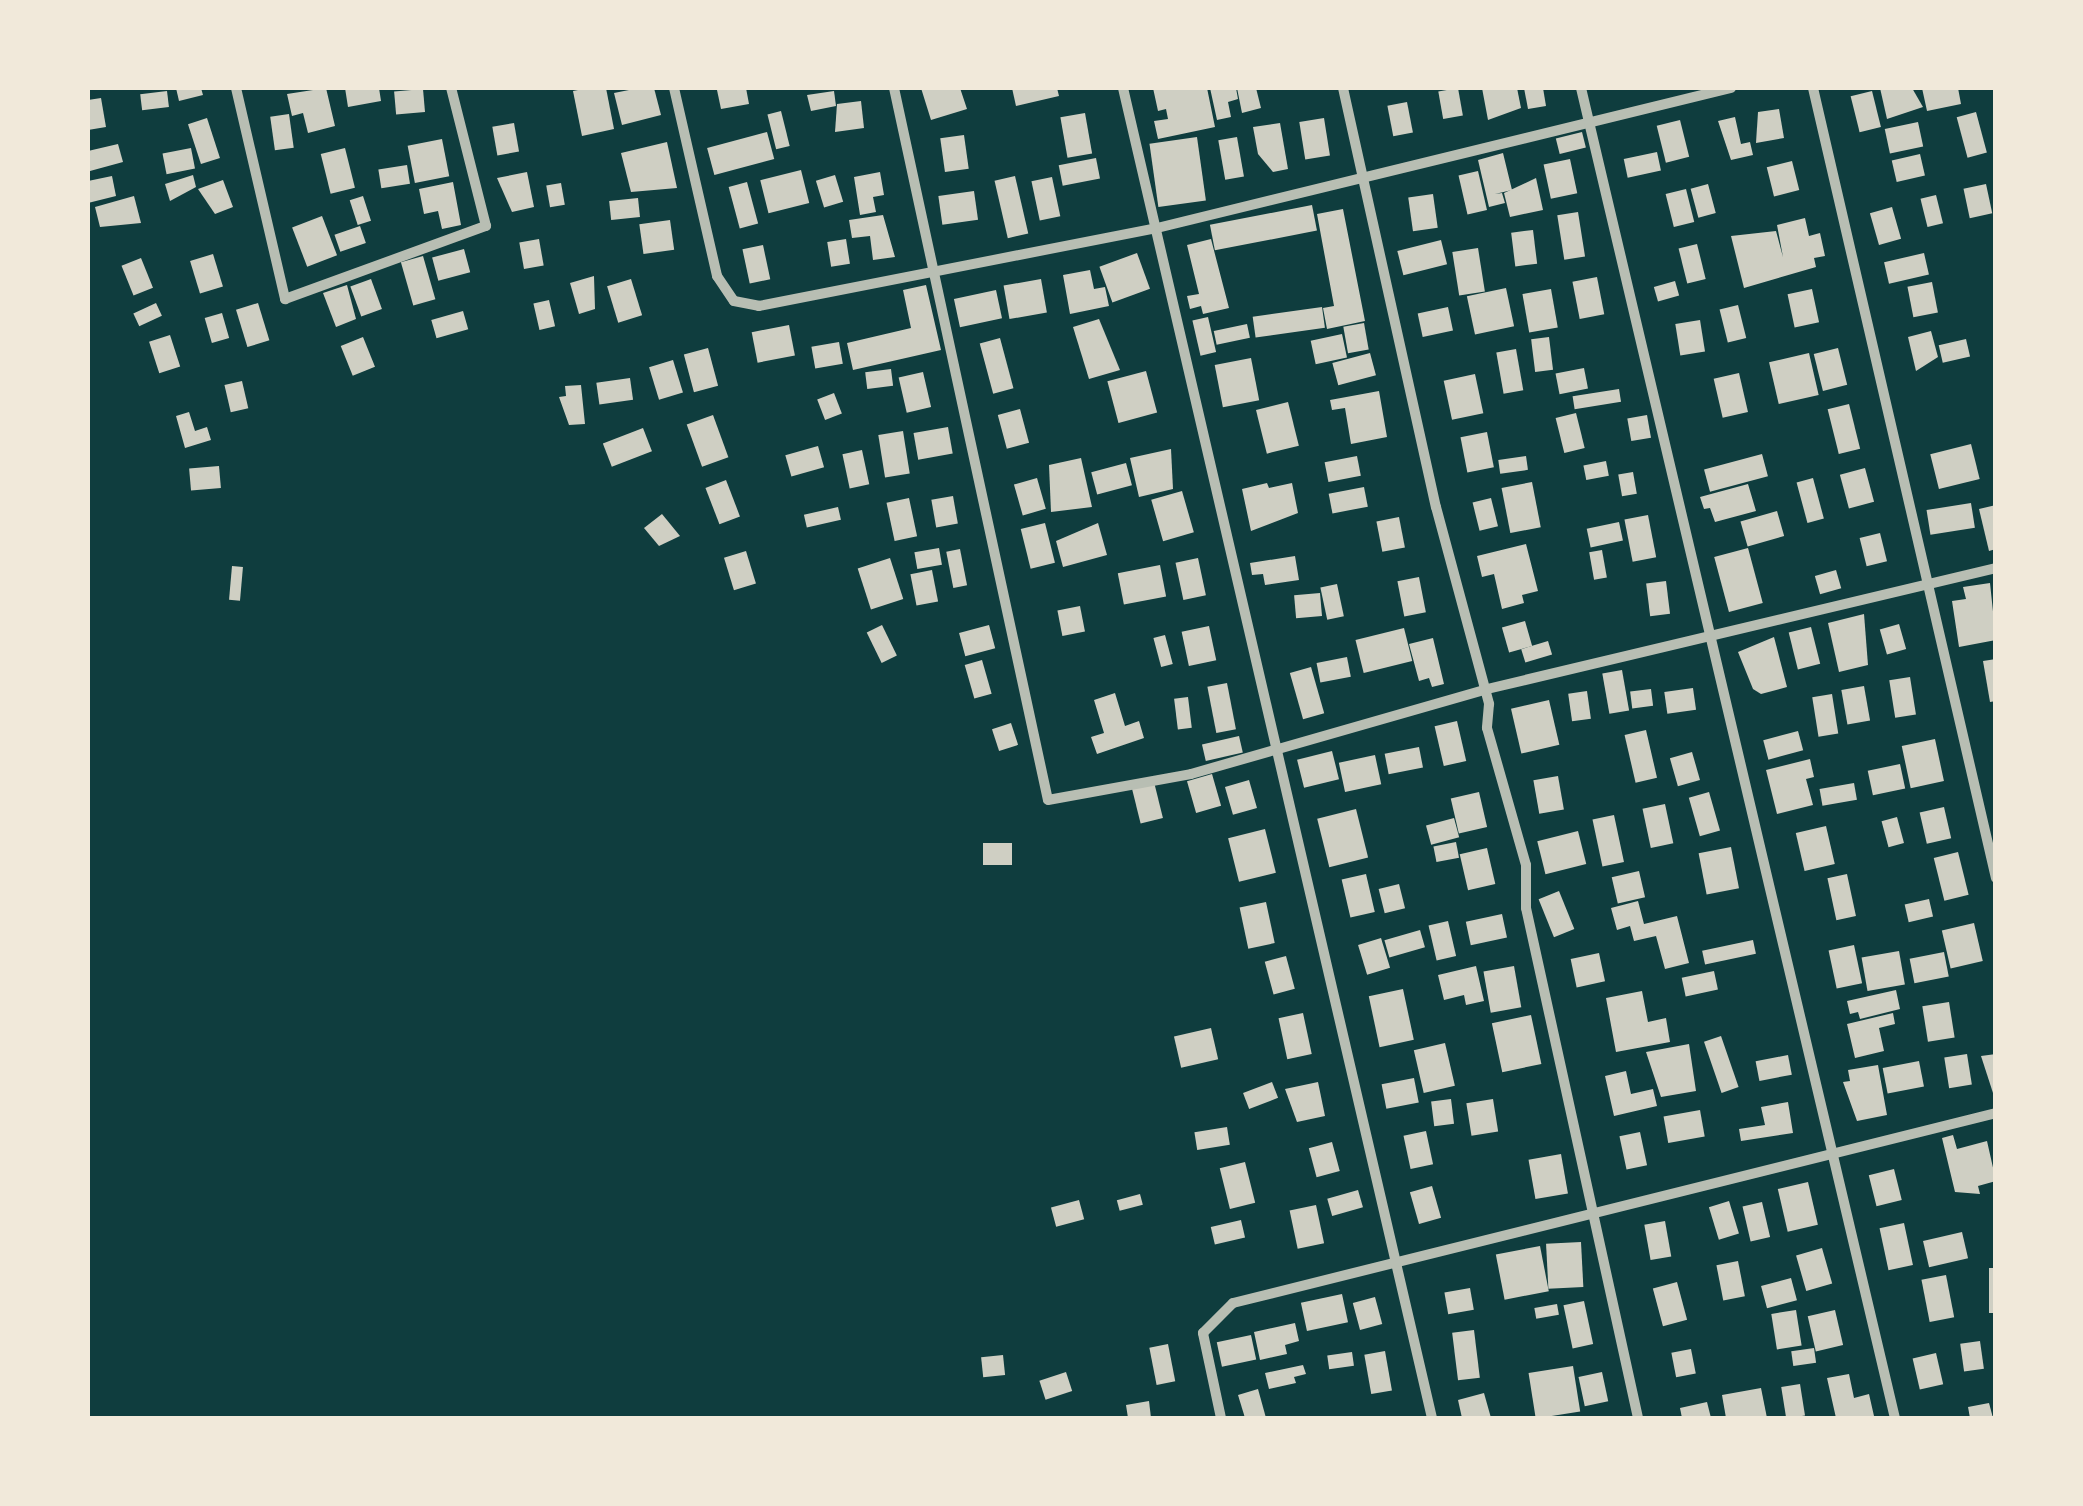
<!DOCTYPE html>
<html>
<head>
<meta charset="utf-8">
<style>
  body { margin:0 }
  #map { position:relative; width:2083px; height:1506px; overflow:hidden; background:#0f3d3e; font-family:Montserrat,sans-serif }
  div>[style] { position:absolute }
  .building>* { inset:0; background:#cfcfc3; transform-origin:0 0 }
  .minor>* { height:10px; margin:-5px; padding:0 5px; transform-origin:5px; border-radius:5px; background:#b8beb3 }
  span { translate:-50% -50%; white-space:nowrap; text-align:center; line-height:1.15; -webkit-text-stroke:9px #f1e9da; paint-order:stroke }
  .frame { position:absolute; inset:0; border:90px solid #f1e9da; pointer-events:none }
</style>
</head>
<body>
<div id="map">
  <div class="building">
    <div style="clip-path:polygon(176px 88px,201px 88px,203px 95px,179px 101px)"></div>
    <div style="clip-path:polygon(326px 88px,335px 126px,308px 133px,303px 113px,292px 116px,287px 94px)"></div>
    <div style="clip-path:polygon(345px 88px,379px 88px,381px 101px,348px 107px)"></div>
    <div style="clip-path:polygon(588px 88px,606px 88px,614px 129px,582px 136px,573px 91px)"></div>
    <div style="clip-path:polygon(639px 88px,654px 88px,661px 115px,622px 125px,614px 93px)"></div>
    <div style="clip-path:polygon(746px 88px,749px 104px,721px 109px,717px 90px)"></div>
    <div style="clip-path:polygon(921px 88px,960px 88px,967px 109px,931px 120px)"></div>
    <div style="clip-path:polygon(1012px 88px,1057px 88px,1059px 96px,1016px 106px)"></div>
    <div style="clip-path:polygon(1153px 88px,1207px 88px,1215px 127px,1158px 139px,1154px 121px,1168px 119px,1166px 109px,1158px 111px)"></div>
    <div style="clip-path:polygon(1210px 88px,1236px 88px,1238px 99px,1228px 102px,1231px 117px,1217px 120px)"></div>
    <div style="clip-path:polygon(1237px 88px,1256px 88px,1261px 108px,1242px 113px)"></div>
    <div style="left:1458px;top:88px;width:28px;height:20px;rotate:80deg"></div>
    <div style="clip-path:polygon(1482px 88px,1517px 88px,1521px 108px,1488px 120px)"></div>
    <div style="clip-path:polygon(1524px 88px,1543px 88px,1546px 106px,1528px 109px)"></div>
    <div style="clip-path:polygon(1880px 88px,1912px 88px,1923px 107px,1887px 119px)"></div>
    <div style="clip-path:polygon(1922px 88px,1958px 88px,1961px 104px,1927px 111px)"></div>
    <div style="left:423px;top:89px;width:23px;height:29px;rotate:85deg"></div>
    <div style="left:167px;top:91px;width:16px;height:27px;rotate:83deg"></div>
    <div style="clip-path:polygon(834px 91px,836px 106px,811px 111px,807px 95px)"></div>
    <div style="left:1872px;top:91px;width:37px;height:22px;rotate:76deg"></div>
    <div style="clip-path:polygon(101px 98px,106px 127px,88px 130px,88px 100px)"></div>
    <div style="clip-path:polygon(861px 101px,864px 128px,835px 132px,837px 104px)"></div>
    <div style="left:1407px;top:102px;width:31px;height:20px;rotate:79deg"></div>
    <div style="clip-path:polygon(1779px 109px,1784px 138px,1756px 143px,1758px 112px)"></div>
    <div style="left:781px;top:111px;width:36px;height:14px;rotate:76deg"></div>
    <div style="left:1976px;top:112px;width:42px;height:20px;rotate:75deg"></div>
    <div style="left:1085px;top:113px;width:41px;height:25px;rotate:80deg"></div>
    <div style="left:289px;top:114px;width:34px;height:19px;rotate:82deg"></div>
    <div style="clip-path:polygon(1735px 117px,1741px 144px,1750px 142px,1753px 155px,1731px 160px,1718px 121px)"></div>
    <div style="left:207px;top:118px;width:42px;height:20px;rotate:72deg"></div>
    <div style="left:1324px;top:118px;width:38px;height:25px;rotate:81deg"></div>
    <div style="left:1680px;top:120px;width:38px;height:24px;rotate:76deg"></div>
    <div style="left:1918px;top:122px;width:25px;height:34px;rotate:78deg"></div>
    <div style="left:514px;top:123px;width:29px;height:22px;rotate:80deg"></div>
    <div style="clip-path:polygon(1280px 123px,1288px 169px,1273px 172px,1258px 154px,1253px 127px)"></div>
    <div style="left:767px;top:132px;width:28px;height:62px;rotate:75deg"></div>
    <div style="left:1582px;top:132px;width:16px;height:27px;rotate:76deg"></div>
    <div style="left:964px;top:135px;width:34px;height:24px;rotate:82deg"></div>
    <div style="left:1197px;top:137px;width:64px;height:48px;rotate:82deg"></div>
    <div style="left:1237px;top:137px;width:40px;height:19px;rotate:80deg"></div>
    <div style="left:442px;top:139px;width:38px;height:35px;rotate:79deg"></div>
    <div style="clip-path:polygon(667px 142px,677px 188px,631px 192px,621px 153px)"></div>
    <div style="clip-path:polygon(118px 144px,123px 162px,90px 171px,88px 151px)"></div>
    <div style="left:191px;top:148px;width:21px;height:29px;rotate:79deg"></div>
    <div style="left:345px;top:148px;width:41px;height:25px;rotate:76deg"></div>
    <div style="left:1657px;top:152px;width:19px;height:34px;rotate:78deg"></div>
    <div style="clip-path:polygon(1503px 153px,1512px 190px,1495px 194px,1502px 193px,1505px 203px,1489px 207px,1478px 160px)"></div>
    <div style="left:1920px;top:154px;width:22px;height:29px;rotate:77deg"></div>
    <div style="left:1096px;top:158px;width:21px;height:38px;rotate:79deg"></div>
    <div style="left:1570px;top:159px;width:35px;height:27px;rotate:78deg"></div>
    <div style="left:1792px;top:161px;width:30px;height:26px;rotate:76deg"></div>
    <div style="left:407px;top:165px;width:19px;height:29px;rotate:81deg"></div>
    <div style="left:801px;top:170px;width:34px;height:42px;rotate:76deg"></div>
    <div style="left:1478px;top:171px;width:40px;height:20px;rotate:77deg"></div>
    <div style="clip-path:polygon(527px 172px,534px 207px,512px 212px,497px 178px)"></div>
    <div style="clip-path:polygon(880px 172px,884px 195px,873px 197px,876px 212px,860px 215px,854px 177px)"></div>
    <div style="clip-path:polygon(193px 175px,196px 187px,170px 201px,165px 184px)"></div>
    <div style="left:835px;top:175px;width:28px;height:20px;rotate:73deg"></div>
    <div style="clip-path:polygon(112px 176px,116px 196px,88px 203px,88px 181px)"></div>
    <div style="left:1015px;top:176px;width:59px;height:21px;rotate:77deg"></div>
    <div style="left:1052px;top:177px;width:40px;height:21px;rotate:78deg"></div>
    <div style="clip-path:polygon(1536px 178px,1543px 210px,1510px 217px,1504px 193px)"></div>
    <div style="clip-path:polygon(223px 180px,233px 207px,215px 214px,198px 189px)"></div>
    <div style="clip-path:polygon(453px 182px,461px 225px,442px 229px,438px 211px,424px 214px,419px 189px)"></div>
    <div style="left:747px;top:182px;width:43px;height:19px;rotate:75deg"></div>
    <div style="left:561px;top:183px;width:22px;height:15px;rotate:80deg"></div>
    <div style="left:1708px;top:184px;width:30px;height:18px;rotate:75deg"></div>
    <div style="left:1986px;top:184px;width:30px;height:23px;rotate:78deg"></div>
    <div style="left:1686px;top:189px;width:34px;height:21px;rotate:76deg"></div>
    <div style="left:974px;top:191px;width:29px;height:36px;rotate:82deg"></div>
    <div style="left:1433px;top:194px;width:34px;height:25px;rotate:82deg"></div>
    <div style="left:1936px;top:195px;width:29px;height:16px;rotate:76deg"></div>
    <div style="clip-path:polygon(134px 196px,141px 223px,100px 227px,95px 207px)"></div>
    <div style="left:363px;top:196px;width:26px;height:14px;rotate:72deg"></div>
    <div style="left:638px;top:198px;width:19px;height:29px;rotate:84deg"></div>
    <div style="left:1312px;top:205px;width:26px;height:104px;rotate:79deg"></div>
    <div style="left:1892px;top:207px;width:33px;height:23px;rotate:74deg"></div>
    <div style="clip-path:polygon(1343px 209px,1365px 321px,1327px 329px,1323px 308px,1334px 306px,1317px 214px)"></div>
    <div style="left:1578px;top:212px;width:45px;height:21px;rotate:81deg"></div>
    <div style="clip-path:polygon(883px 215px,895px 257px,873px 260px,870px 236px,852px 238px,849px 220px)"></div>
    <div style="left:322px;top:216px;width:42px;height:32px;rotate:69deg"></div>
    <div style="clip-path:polygon(1805px 218px,1809px 236px,1820px 233px,1825px 256px,1814px 258px,1816px 267px,1744px 288px,1731px 236px,1776px 231px,1783px 257px,1777px 225px)"></div>
    <div style="left:670px;top:220px;width:30px;height:31px;rotate:82deg"></div>
    <div style="left:360px;top:226px;width:18px;height:27px;rotate:71deg"></div>
    <div style="left:1533px;top:230px;width:34px;height:22px;rotate:83deg"></div>
    <div style="left:539px;top:239px;width:27px;height:20px;rotate:80deg"></div>
    <div style="left:846px;top:239px;width:25px;height:19px;rotate:81deg"></div>
    <div style="clip-path:polygon(1211px 239px,1229px 308px,1203px 314px,1201px 306px,1190px 309px,1187px 296px,1199px 294px,1187px 245px)"></div>
    <div style="left:1441px;top:240px;width:25px;height:45px;rotate:76deg"></div>
    <div style="left:1697px;top:244px;width:36px;height:19px;rotate:76deg"></div>
    <div style="left:763px;top:245px;width:35px;height:21px;rotate:78deg"></div>
    <div style="left:1478px;top:248px;width:44px;height:26px;rotate:81deg"></div>
    <div style="left:464px;top:249px;width:24px;height:33px;rotate:75deg"></div>
    <div style="left:1137px;top:253px;width:38px;height:40px;rotate:70deg"></div>
    <div style="left:1924px;top:253px;width:22px;height:41px;rotate:77deg"></div>
    <div style="left:213px;top:254px;width:34px;height:24px;rotate:73deg"></div>
    <div style="left:423px;top:256px;width:45px;height:23px;rotate:74deg"></div>
    <div style="left:141px;top:258px;width:32px;height:21px;rotate:68deg"></div>
    <div style="clip-path:polygon(1090px 270px,1094px 289px,1105px 287px,1109px 306px,1070px 314px,1063px 275px)"></div>
    <div style="clip-path:polygon(594px 276px,595px 309px,579px 314px,570px 283px)"></div>
    <div style="left:1597px;top:277px;width:38px;height:25px;rotate:79deg"></div>
    <div style="left:371px;top:279px;width:32px;height:22px;rotate:70deg"></div>
    <div style="left:631px;top:279px;width:38px;height:25px;rotate:73deg"></div>
    <div style="left:1041px;top:279px;width:34px;height:38px;rotate:80deg"></div>
    <div style="left:1675px;top:281px;width:15px;height:22px;rotate:74deg"></div>
    <div style="left:1932px;top:282px;width:31px;height:25px;rotate:79deg"></div>
    <div style="clip-path:polygon(347px 285px,356px 319px,336px 327px,323px 293px)"></div>
    <div style="clip-path:polygon(926px 285px,941px 350px,853px 370px,847px 343px,911px 328px,903px 290px)"></div>
    <div style="left:1506px;top:288px;width:39px;height:40px;rotate:78deg"></div>
    <div style="left:1551px;top:289px;width:39px;height:29px;rotate:80deg"></div>
    <div style="left:1812px;top:289px;width:34px;height:25px;rotate:78deg"></div>
    <div style="left:996px;top:290px;width:29px;height:43px;rotate:78deg"></div>
    <div style="left:549px;top:300px;width:27px;height:16px;rotate:77deg"></div>
    <div style="left:156px;top:303px;width:14px;height:25px;rotate:65deg"></div>
    <div style="left:258px;top:303px;width:39px;height:23px;rotate:73deg"></div>
    <div style="left:1738px;top:305px;width:34px;height:19px;rotate:76deg"></div>
    <div style="left:1322px;top:307px;width:21px;height:70px;rotate:82deg"></div>
    <div style="left:1448px;top:307px;width:24px;height:31px;rotate:78deg"></div>
    <div style="left:463px;top:311px;width:19px;height:33px;rotate:74deg"></div>
    <div style="left:222px;top:313px;width:26px;height:18px;rotate:74deg"></div>
    <div style="left:1208px;top:317px;width:36px;height:16px;rotate:77deg"></div>
    <div style="clip-path:polygon(1099px 319px,1120px 370px,1089px 379px,1073px 327px)"></div>
    <div style="left:1700px;top:320px;width:32px;height:25px;rotate:81deg"></div>
    <div style="left:1364px;top:323px;width:27px;height:21px;rotate:80deg"></div>
    <div style="left:1247px;top:324px;width:14px;height:34px;rotate:78deg"></div>
    <div style="left:789px;top:325px;width:31px;height:38px;rotate:79deg"></div>
    <div style="clip-path:polygon(1931px 331px,1938px 357px,1916px 371px,1908px 337px)"></div>
    <div style="left:1342px;top:334px;width:24px;height:32px;rotate:78deg"></div>
    <div style="left:170px;top:335px;width:33px;height:22px;rotate:72deg"></div>
    <div style="left:363px;top:337px;width:32px;height:24px;rotate:68deg"></div>
    <div style="left:1549px;top:337px;width:33px;height:18px;rotate:83deg"></div>
    <div style="left:1000px;top:338px;width:52px;height:21px;rotate:75deg"></div>
    <div style="left:1966px;top:339px;width:18px;height:28px;rotate:77deg"></div>
    <div style="left:839px;top:342px;width:22px;height:28px;rotate:80deg"></div>
    <div style="left:708px;top:348px;width:39px;height:25px;rotate:75deg"></div>
    <div style="left:1838px;top:348px;width:38px;height:25px;rotate:76deg"></div>
    <div style="left:1516px;top:349px;width:42px;height:20px;rotate:80deg"></div>
    <div style="left:1370px;top:353px;width:23px;height:39px;rotate:75deg"></div>
    <div style="left:1809px;top:353px;width:43px;height:41px;rotate:77deg"></div>
    <div style="left:1251px;top:358px;width:43px;height:37px;rotate:79deg"></div>
    <div style="left:673px;top:360px;width:34px;height:25px;rotate:73deg"></div>
    <div style="left:1584px;top:368px;width:21px;height:29px;rotate:79deg"></div>
    <div style="left:891px;top:369px;width:17px;height:26px;rotate:83deg"></div>
    <div style="left:1146px;top:371px;width:43px;height:40px;rotate:75deg"></div>
    <div style="left:923px;top:372px;width:36px;height:25px;rotate:77deg"></div>
    <div style="left:1739px;top:373px;width:40px;height:26px;rotate:77deg"></div>
    <div style="left:1475px;top:374px;width:40px;height:32px;rotate:78deg"></div>
    <div style="left:630px;top:378px;width:22px;height:34px;rotate:82deg"></div>
    <div style="left:242px;top:381px;width:28px;height:18px;rotate:77deg"></div>
    <div style="clip-path:polygon(581px 385px,585px 424px,569px 425px,559px 397px,566px 396px,565px 386px)"></div>
    <div style="left:1619px;top:389px;width:13px;height:47px;rotate:81deg"></div>
    <div style="clip-path:polygon(1379px 391px,1387px 437px,1351px 444px,1345px 408px,1332px 410px,1330px 400px)"></div>
    <div style="left:834px;top:393px;width:22px;height:18px;rotate:69deg"></div>
    <div style="left:1288px;top:402px;width:45px;height:33px;rotate:76deg"></div>
    <div style="left:1849px;top:404px;width:46px;height:22px;rotate:76deg"></div>
    <div style="left:1020px;top:409px;width:35px;height:23px;rotate:75deg"></div>
    <div style="clip-path:polygon(189px 412px,195px 431px,207px 427px,211px 440px,185px 448px,176px 416px)"></div>
    <div style="left:1576px;top:413px;width:36px;height:21px;rotate:76deg"></div>
    <div style="left:713px;top:415px;width:45px;height:28px;rotate:70deg"></div>
    <div style="left:1647px;top:415px;width:23px;height:20px;rotate:80deg"></div>
    <div style="left:948px;top:427px;width:27px;height:35px;rotate:80deg"></div>
    <div style="left:643px;top:428px;width:25px;height:43px;rotate:69deg"></div>
    <div style="left:903px;top:431px;width:43px;height:25px;rotate:81deg"></div>
    <div style="left:1487px;top:432px;width:36px;height:27px;rotate:79deg"></div>
    <div style="left:1971px;top:444px;width:36px;height:42px;rotate:76deg"></div>
    <div style="left:818px;top:446px;width:22px;height:34px;rotate:74deg"></div>
    <div style="clip-path:polygon(1171px 449px,1173px 489px,1139px 497px,1130px 458px)"></div>
    <div style="left:862px;top:450px;width:35px;height:20px;rotate:78deg"></div>
    <div style="left:1762px;top:454px;width:23px;height:60px;rotate:75deg"></div>
    <div style="left:1357px;top:456px;width:20px;height:33px;rotate:79deg"></div>
    <div style="left:1526px;top:456px;width:14px;height:28px;rotate:82deg"></div>
    <div style="clip-path:polygon(1081px 458px,1092px 507px,1051px 512px,1049px 465px)"></div>
    <div style="left:1606px;top:461px;width:15px;height:23px;rotate:79deg"></div>
    <div style="left:1126px;top:463px;width:23px;height:36px;rotate:75deg"></div>
    <div style="left:219px;top:466px;width:22px;height:30px;rotate:85deg"></div>
    <div style="left:1865px;top:468px;width:35px;height:26px;rotate:75deg"></div>
    <div style="left:1633px;top:472px;width:22px;height:15px;rotate:80deg"></div>
    <div style="left:1037px;top:478px;width:32px;height:24px;rotate:74deg"></div>
    <div style="left:1813px;top:478px;width:42px;height:17px;rotate:75deg"></div>
    <div style="left:726px;top:480px;width:39px;height:22px;rotate:69deg"></div>
    <div style="left:1532px;top:482px;width:46px;height:31px;rotate:79deg"></div>
    <div style="clip-path:polygon(1267px 483px,1269px 488px,1292px 483px,1298px 513px,1251px 531px,1242px 489px)"></div>
    <div style="clip-path:polygon(1748px 484px,1756px 511px,1715px 522px,1710px 508px,1704px 509px,1700px 497px)"></div>
    <div style="left:1364px;top:487px;width:20px;height:36px;rotate:79deg"></div>
    <div style="left:1182px;top:491px;width:43px;height:32px;rotate:74deg"></div>
    <div style="left:953px;top:496px;width:28px;height:22px;rotate:80deg"></div>
    <div style="left:909px;top:498px;width:39px;height:23px;rotate:78deg"></div>
    <div style="left:1491px;top:498px;width:29px;height:19px;rotate:76deg"></div>
    <div style="left:1971px;top:503px;width:25px;height:45px;rotate:81deg"></div>
    <div style="clip-path:polygon(1996px 505px,1996px 549px,1989px 551px,1979px 509px)"></div>
    <div style="left:838px;top:507px;width:13px;height:35px;rotate:77deg"></div>
    <div style="left:1777px;top:511px;width:26px;height:38px;rotate:74deg"></div>
    <div style="clip-path:polygon(662px 514px,680px 536px,659px 546px,644px 528px)"></div>
    <div style="left:1648px;top:515px;width:43px;height:24px;rotate:79deg"></div>
    <div style="left:1399px;top:517px;width:31px;height:23px;rotate:79deg"></div>
    <div style="left:1619px;top:522px;width:19px;height:33px;rotate:78deg"></div>
    <div style="left:1045px;top:523px;width:41px;height:25px;rotate:76deg"></div>
    <div style="clip-path:polygon(1098px 523px,1107px 555px,1063px 567px,1056px 541px)"></div>
    <div style="left:1880px;top:533px;width:29px;height:21px;rotate:76deg"></div>
    <div style="clip-path:polygon(1526px 544px,1538px 591px,1522px 595px,1524px 603px,1502px 609px,1494px 574px,1482px 577px,1477px 556px)"></div>
    <div style="left:939px;top:548px;width:17px;height:25px;rotate:80deg"></div>
    <div style="left:1748px;top:548px;width:57px;height:35px;rotate:75deg"></div>
    <div style="left:960px;top:549px;width:37px;height:14px;rotate:79deg"></div>
    <div style="left:1602px;top:550px;width:28px;height:13px;rotate:80deg"></div>
    <div style="left:746px;top:551px;width:34px;height:23px;rotate:73deg"></div>
    <div style="clip-path:polygon(1295px 556px,1299px 580px,1265px 585px,1263px 574px,1252px 575px,1250px 563px)"></div>
    <div style="left:890px;top:558px;width:43px;height:34px;rotate:72deg"></div>
    <div style="left:1198px;top:558px;width:38px;height:23px;rotate:78deg"></div>
    <div style="left:1160px;top:565px;width:32px;height:43px;rotate:79deg"></div>
    <div style="left:232px;top:566px;width:11px;height:34px;rotate:5deg"></div>
    <div style="left:932px;top:570px;width:32px;height:22px;rotate:79deg"></div>
    <div style="left:1836px;top:570px;width:19px;height:22px;rotate:74deg"></div>
    <div style="left:1419px;top:577px;width:36px;height:22px;rotate:79deg"></div>
    <div style="left:1666px;top:581px;width:33px;height:20px;rotate:83deg"></div>
    <div style="clip-path:polygon(1990px 583px,1996px 640px,1959px 647px,1952px 601px,1966px 599px,1963px 587px)"></div>
    <div style="left:1337px;top:584px;width:33px;height:17px;rotate:78deg"></div>
    <div style="left:1320px;top:593px;width:23px;height:26px;rotate:85deg"></div>
    <div style="left:1080px;top:606px;width:26px;height:23px;rotate:79deg"></div>
    <div style="clip-path:polygon(1864px 614px,1868px 665px,1839px 672px,1828px 623px)"></div>
    <div style="left:1525px;top:621px;width:26px;height:24px;rotate:74deg"></div>
    <div style="left:1899px;top:624px;width:26px;height:20px;rotate:74deg"></div>
    <div style="left:882px;top:625px;width:34px;height:17px;rotate:64deg"></div>
    <div style="left:989px;top:625px;width:24px;height:31px;rotate:75deg"></div>
    <div style="left:1209px;top:626px;width:35px;height:28px;rotate:78deg"></div>
    <div style="left:1811px;top:627px;width:38px;height:23px;rotate:76deg"></div>
    <div style="left:1404px;top:628px;width:34px;height:50px;rotate:76deg"></div>
    <div style="left:1165px;top:635px;width:30px;height:12px;rotate:75deg"></div>
    <div style="clip-path:polygon(1774px 637px,1787px 687px,1761px 694px,1753px 689px,1738px 652px)"></div>
    <div style="clip-path:polygon(1433px 638px,1444px 684px,1432px 687px,1429px 678px,1419px 681px,1409px 644px)"></div>
    <div style="left:1548px;top:641px;width:14px;height:28px;rotate:73deg"></div>
    <div style="left:1347px;top:657px;width:20px;height:31px;rotate:79deg"></div>
    <div style="clip-path:polygon(1996px 659px,1996px 701px,1990px 702px,1983px 661px)"></div>
    <div style="left:982px;top:660px;width:35px;height:18px;rotate:74deg"></div>
    <div style="left:1311px;top:667px;width:48px;height:22px;rotate:74deg"></div>
    <div style="left:1622px;top:670px;width:41px;height:20px;rotate:80deg"></div>
    <div style="left:1910px;top:677px;width:38px;height:21px;rotate:81deg"></div>
    <div style="left:1227px;top:683px;width:47px;height:20px;rotate:79deg"></div>
    <div style="left:1864px;top:686px;width:35px;height:23px;rotate:80deg"></div>
    <div style="left:1693px;top:688px;width:22px;height:29px;rotate:82deg"></div>
    <div style="left:1651px;top:689px;width:17px;height:21px;rotate:83deg"></div>
    <div style="left:1587px;top:691px;width:28px;height:19px;rotate:82deg"></div>
    <div style="clip-path:polygon(1115px 693px,1125px 726px,1139px 721px,1144px 738px,1097px 754px,1091px 737px,1104px 733px,1094px 700px)"></div>
    <div style="left:1832px;top:694px;width:40px;height:20px;rotate:81deg"></div>
    <div style="left:1188px;top:697px;width:31px;height:14px;rotate:83deg"></div>
    <div style="left:1549px;top:700px;width:46px;height:39px;rotate:77deg"></div>
    <div style="left:1457px;top:721px;width:41px;height:23px;rotate:77deg"></div>
    <div style="left:1011px;top:723px;width:23px;height:20px;rotate:72deg"></div>
    <div style="left:1646px;top:730px;width:49px;height:22px;rotate:77deg"></div>
    <div style="left:1798px;top:731px;width:20px;height:36px;rotate:75deg"></div>
    <div style="left:1239px;top:736px;width:17px;height:38px;rotate:77deg"></div>
    <div style="left:1935px;top:739px;width:43px;height:34px;rotate:78deg"></div>
    <div style="left:1419px;top:747px;width:21px;height:35px;rotate:79deg"></div>
    <div style="left:1332px;top:751px;width:29px;height:36px;rotate:76deg"></div>
    <div style="left:1692px;top:752px;width:29px;height:23px;rotate:74deg"></div>
    <div style="left:1375px;top:755px;width:30px;height:37px;rotate:78deg"></div>
    <div style="clip-path:polygon(1810px 759px,1814px 777px,1806px 779px,1813px 805px,1777px 814px,1766px 770px)"></div>
    <div style="left:1900px;top:764px;width:25px;height:33px;rotate:78deg"></div>
    <div style="left:1212px;top:774px;width:33px;height:26px;rotate:74deg"></div>
    <div style="left:1558px;top:776px;width:34px;height:25px;rotate:80deg"></div>
    <div style="left:1249px;top:780px;width:29px;height:25px;rotate:74deg"></div>
    <div style="left:1154px;top:782px;width:37px;height:23px;rotate:76deg"></div>
    <div style="left:1854px;top:783px;width:17px;height:35px;rotate:80deg"></div>
    <div style="left:1479px;top:792px;width:36px;height:29px;rotate:77deg"></div>
    <div style="left:1709px;top:792px;width:40px;height:21px;rotate:74deg"></div>
    <div style="left:1665px;top:804px;width:40px;height:23px;rotate:78deg"></div>
    <div style="left:1944px;top:807px;width:32px;height:25px;rotate:77deg"></div>
    <div style="left:1356px;top:809px;width:50px;height:40px;rotate:76deg"></div>
    <div style="left:1614px;top:815px;width:48px;height:22px;rotate:78deg"></div>
    <div style="left:1897px;top:817px;width:27px;height:16px;rotate:75deg"></div>
    <div style="left:1454px;top:818px;width:20px;height:29px;rotate:75deg"></div>
    <div style="left:1826px;top:826px;width:39px;height:31px;rotate:77deg"></div>
    <div style="left:1265px;top:829px;width:45px;height:38px;rotate:76deg"></div>
    <div style="left:1578px;top:831px;width:34px;height:42px;rotate:76deg"></div>
    <div style="left:1456px;top:842px;width:16px;height:23px;rotate:79deg"></div>
    <div style="left:983px;top:843px;width:29px;height:22px"></div>
    <div style="left:1731px;top:847px;width:42px;height:33px;rotate:79deg"></div>
    <div style="left:1487px;top:848px;width:37px;height:28px;rotate:77deg"></div>
    <div style="left:1958px;top:852px;width:44px;height:25px;rotate:76deg"></div>
    <div style="left:1639px;top:871px;width:27px;height:28px;rotate:77deg"></div>
    <div style="left:1366px;top:874px;width:39px;height:25px;rotate:77deg"></div>
    <div style="left:1847px;top:874px;width:43px;height:20px;rotate:78deg"></div>
    <div style="left:1399px;top:884px;width:25px;height:21px;rotate:76deg"></div>
    <div style="left:1559px;top:891px;width:41px;height:22px;rotate:68deg"></div>
    <div style="left:1929px;top:899px;width:18px;height:25px;rotate:77deg"></div>
    <div style="clip-path:polygon(1638px 901px,1644px 924px,1677px 916px,1689px 963px,1665px 969px,1656px 936px,1634px 941px,1630px 926px,1617px 930px,1611px 908px)"></div>
    <div style="left:1266px;top:902px;width:42px;height:27px;rotate:78deg"></div>
    <div style="left:1502px;top:914px;width:24px;height:37px;rotate:78deg"></div>
    <div style="left:1448px;top:921px;width:36px;height:20px;rotate:77deg"></div>
    <div style="left:1974px;top:923px;width:39px;height:33px;rotate:77deg"></div>
    <div style="left:1420px;top:930px;width:18px;height:37px;rotate:74deg"></div>
    <div style="left:1381px;top:938px;width:31px;height:24px;rotate:73deg"></div>
    <div style="left:1753px;top:940px;width:14px;height:52px;rotate:78deg"></div>
    <div style="left:1854px;top:945px;width:39px;height:26px;rotate:78deg"></div>
    <div style="left:1899px;top:951px;width:34px;height:38px;rotate:80deg"></div>
    <div style="left:1944px;top:952px;width:25px;height:35px;rotate:79deg"></div>
    <div style="left:1599px;top:953px;width:29px;height:29px;rotate:78deg"></div>
    <div style="left:1286px;top:956px;width:34px;height:22px;rotate:75deg"></div>
    <div style="clip-path:polygon(1476px 966px,1484px 1001px,1466px 1005px,1464px 995px,1444px 1000px,1438px 975px)"></div>
    <div style="left:1514px;top:966px;width:42px;height:31px;rotate:80deg"></div>
    <div style="left:1714px;top:971px;width:19px;height:33px;rotate:78deg"></div>
    <div style="left:1403px;top:989px;width:52px;height:35px;rotate:78deg"></div>
    <div style="clip-path:polygon(1896px 990px,1900px 1009px,1860px 1019px,1858px 1012px,1850px 1014px,1847px 1001px)"></div>
    <div style="clip-path:polygon(1642px 991px,1648px 1022px,1666px 1018px,1670px 1042px,1616px 1052px,1606px 998px)"></div>
    <div style="left:1949px;top:1002px;width:36px;height:27px;rotate:81deg"></div>
    <div style="left:1303px;top:1013px;width:42px;height:25px;rotate:78deg"></div>
    <div style="clip-path:polygon(1893px 1013px,1895px 1024px,1879px 1028px,1884px 1051px,1855px 1058px,1847px 1024px)"></div>
    <div style="left:1531px;top:1015px;width:50px;height:40px;rotate:78deg"></div>
    <div style="left:1211px;top:1028px;width:32px;height:38px;rotate:77deg"></div>
    <div style="left:1721px;top:1036px;width:54px;height:18px;rotate:71deg"></div>
    <div style="left:1445px;top:1043px;width:44px;height:32px;rotate:77deg"></div>
    <div style="clip-path:polygon(1689px 1044px,1696px 1091px,1661px 1097px,1646px 1052px)"></div>
    <div style="left:1967px;top:1054px;width:31px;height:23px;rotate:81deg"></div>
    <div style="clip-path:polygon(1996px 1054px,1996px 1093px,1993px 1093px,1981px 1056px)"></div>
    <div style="left:1788px;top:1055px;width:20px;height:33px;rotate:79deg"></div>
    <div style="left:1919px;top:1061px;width:26px;height:37px;rotate:79deg"></div>
    <div style="clip-path:polygon(1878px 1065px,1887px 1115px,1857px 1121px,1843px 1082px,1850px 1081px,1848px 1070px)"></div>
    <div style="clip-path:polygon(1626px 1071px,1631px 1094px,1653px 1089px,1657px 1106px,1614px 1116px,1605px 1076px)"></div>
    <div style="left:1414px;top:1078px;width:25px;height:33px;rotate:79deg"></div>
    <div style="left:1272px;top:1082px;width:17px;height:31px;rotate:69deg"></div>
    <div style="clip-path:polygon(1318px 1082px,1325px 1116px,1297px 1122px,1285px 1089px)"></div>
    <div style="left:1451px;top:1099px;width:25px;height:20px;rotate:83deg"></div>
    <div style="left:1493px;top:1099px;width:33px;height:27px;rotate:81deg"></div>
    <div style="clip-path:polygon(1788px 1102px,1793px 1133px,1741px 1141px,1739px 1129px,1765px 1125px,1761px 1107px)"></div>
    <div style="left:1700px;top:1110px;width:27px;height:37px;rotate:80deg"></div>
    <div style="left:1227px;top:1127px;width:18px;height:33px;rotate:81deg"></div>
    <div style="left:1426px;top:1131px;width:34px;height:23px;rotate:78deg"></div>
    <div style="left:1640px;top:1132px;width:34px;height:21px;rotate:78deg"></div>
    <div style="clip-path:polygon(1953px 1135px,1957px 1149px,1987px 1141px,1996px 1181px,1978px 1186px,1980px 1194px,1955px 1192px,1942px 1138px)"></div>
    <div style="left:1332px;top:1142px;width:30px;height:24px;rotate:75deg"></div>
    <div style="left:1561px;top:1154px;width:40px;height:33px;rotate:80deg"></div>
    <div style="left:1245px;top:1162px;width:42px;height:26px;rotate:76deg"></div>
    <div style="left:1894px;top:1169px;width:32px;height:26px;rotate:76deg"></div>
    <div style="left:1808px;top:1182px;width:44px;height:31px;rotate:77deg"></div>
    <div style="left:1432px;top:1186px;width:33px;height:23px;rotate:74deg"></div>
    <div style="left:1358px;top:1190px;width:18px;height:32px;rotate:74deg"></div>
    <div style="left:1140px;top:1194px;width:11px;height:24px;rotate:75deg"></div>
    <div style="left:1079px;top:1200px;width:20px;height:29px;rotate:75deg"></div>
    <div style="left:1729px;top:1201px;width:34px;height:21px;rotate:73deg"></div>
    <div style="left:1762px;top:1202px;width:36px;height:20px;rotate:77deg"></div>
    <div style="left:1316px;top:1205px;width:39px;height:27px;rotate:78deg"></div>
    <div style="left:1241px;top:1220px;width:18px;height:31px;rotate:77deg"></div>
    <div style="left:1665px;top:1221px;width:36px;height:21px;rotate:80deg"></div>
    <div style="left:1904px;top:1223px;width:43px;height:25px;rotate:78deg"></div>
    <div style="left:1962px;top:1232px;width:27px;height:40px;rotate:77deg"></div>
    <div style="left:1581px;top:1242px;width:45px;height:35px;rotate:87deg"></div>
    <div style="left:1540px;top:1246px;width:46px;height:45px;rotate:79deg"></div>
    <div style="left:1822px;top:1248px;width:37px;height:27px;rotate:74deg"></div>
    <div style="left:1738px;top:1261px;width:36px;height:22px;rotate:79deg"></div>
    <div style="left:1989px;top:1268px;width:7px;height:45px"></div>
    <div style="left:1946px;top:1275px;width:43px;height:25px;rotate:79deg"></div>
    <div style="left:1791px;top:1278px;width:23px;height:31px;rotate:75deg"></div>
    <div style="left:1677px;top:1282px;width:39px;height:25px;rotate:75deg"></div>
    <div style="left:1470px;top:1288px;width:22px;height:26px;rotate:80deg"></div>
    <div style="left:1342px;top:1294px;width:29px;height:42px;rotate:78deg"></div>
    <div style="left:1375px;top:1297px;width:28px;height:23px;rotate:75deg"></div>
    <div style="left:1584px;top:1301px;width:44px;height:21px;rotate:78deg"></div>
    <div style="left:1557px;top:1304px;width:11px;height:23px;rotate:80deg"></div>
    <div style="left:1796px;top:1310px;width:36px;height:25px;rotate:81deg"></div>
    <div style="left:1835px;top:1310px;width:36px;height:28px;rotate:77deg"></div>
    <div style="clip-path:polygon(1295px 1323px,1299px 1341px,1285px 1345px,1287px 1354px,1260px 1360px,1254px 1332px)"></div>
    <div style="left:1474px;top:1330px;width:48px;height:22px;rotate:83deg"></div>
    <div style="left:1251px;top:1335px;width:25px;height:35px;rotate:78deg"></div>
    <div style="left:1980px;top:1341px;width:28px;height:20px;rotate:82deg"></div>
    <div style="left:1168px;top:1344px;width:38px;height:19px;rotate:79deg"></div>
    <div style="left:1814px;top:1348px;width:15px;height:23px;rotate:82deg"></div>
    <div style="left:1691px;top:1349px;width:25px;height:20px;rotate:79deg"></div>
    <div style="left:1385px;top:1351px;width:40px;height:21px;rotate:80deg"></div>
    <div style="left:1352px;top:1352px;width:14px;height:25px;rotate:82deg"></div>
    <div style="left:1936px;top:1353px;width:32px;height:24px;rotate:77deg"></div>
    <div style="left:1003px;top:1355px;width:20px;height:22px;rotate:84deg"></div>
    <div style="clip-path:polygon(1303px 1365px,1306px 1374px,1294px 1377px,1296px 1383px,1269px 1389px,1265px 1373px)"></div>
    <div style="left:1573px;top:1366px;width:46px;height:45px;rotate:81deg"></div>
    <div style="left:1066px;top:1372px;width:20px;height:28px;rotate:72deg"></div>
    <div style="left:1602px;top:1372px;width:30px;height:24px;rotate:78deg"></div>
    <div style="clip-path:polygon(1849px 1374px,1854px 1398px,1869px 1394px,1874px 1416px,1836px 1418px,1827px 1378px)"></div>
    <div style="left:1800px;top:1384px;width:32px;height:19px;rotate:81deg"></div>
    <div style="clip-path:polygon(1761px 1388px,1767px 1418px,1726px 1418px,1722px 1395px)"></div>
    <div style="clip-path:polygon(1258px 1389px,1266px 1418px,1245px 1418px,1238px 1395px)"></div>
    <div style="clip-path:polygon(1484px 1393px,1491px 1418px,1462px 1418px,1458px 1400px)"></div>
    <div style="clip-path:polygon(1149px 1401px,1151px 1418px,1128px 1418px,1126px 1405px)"></div>
    <div style="clip-path:polygon(1707px 1402px,1711px 1418px,1682px 1418px,1680px 1408px)"></div>
    <div style="clip-path:polygon(1989px 1403px,1993px 1418px,1970px 1418px,1968px 1407px)"></div>
  </div>
  <div class="minor">
    <div style="left:236px;top:88px;width:217px;rotate:76.9deg"></div>
    <div style="left:285px;top:299px;width:214px;rotate:-20deg"></div>
    <div style="left:486px;top:226px;width:142px;rotate:-104.2deg"></div>
    <div style="left:674px;top:88px;width:193px;rotate:77.1deg"></div>
    <div style="left:717px;top:276px;width:30px;rotate:56deg"></div>
    <div style="left:734px;top:301px;width:25px;rotate:11deg"></div>
    <div style="left:759px;top:306px;width:401px;rotate:-11.1deg"></div>
    <div style="left:1153px;top:229px;width:595px;rotate:-13.71deg"></div>
    <div style="left:894px;top:88px;width:728px;rotate:77.8deg"></div>
    <div style="left:1048px;top:800px;width:145px;rotate:-10.3deg"></div>
    <div style="left:1191px;top:774px;width:304px;rotate:-16deg"></div>
    <div style="left:1483px;top:690px;width:527px;rotate:-13.38deg"></div>
    <div style="left:1123px;top:88px;width:1365px;rotate:76.92deg"></div>
    <div style="left:1343px;top:88px;width:429px;rotate:77.5deg"></div>
    <div style="left:1436px;top:507px;width:204px;rotate:74.9deg"></div>
    <div style="left:1489px;top:704px;width:24px;rotate:95deg"></div>
    <div style="left:1487px;top:728px;width:142px;rotate:74.1deg"></div>
    <div style="left:1526px;top:865px;width:43px;rotate:90deg"></div>
    <div style="left:1526px;top:908px;width:522px;rotate:77.61deg"></div>
    <div style="left:1581px;top:88px;width:1367px;rotate:76.72deg"></div>
    <div style="left:1813px;top:88px;width:811px;rotate:76.96deg"></div>
    <div style="left:1221px;top:1418px;width:87px;rotate:-102deg"></div>
    <div style="left:1203px;top:1333px;width:42px;rotate:-45deg"></div>
    <div style="left:1233px;top:1303px;width:786px;rotate:-13.98deg"></div>
  </div>
  <div class="frame"></div>
</div>
</body>
</html>
